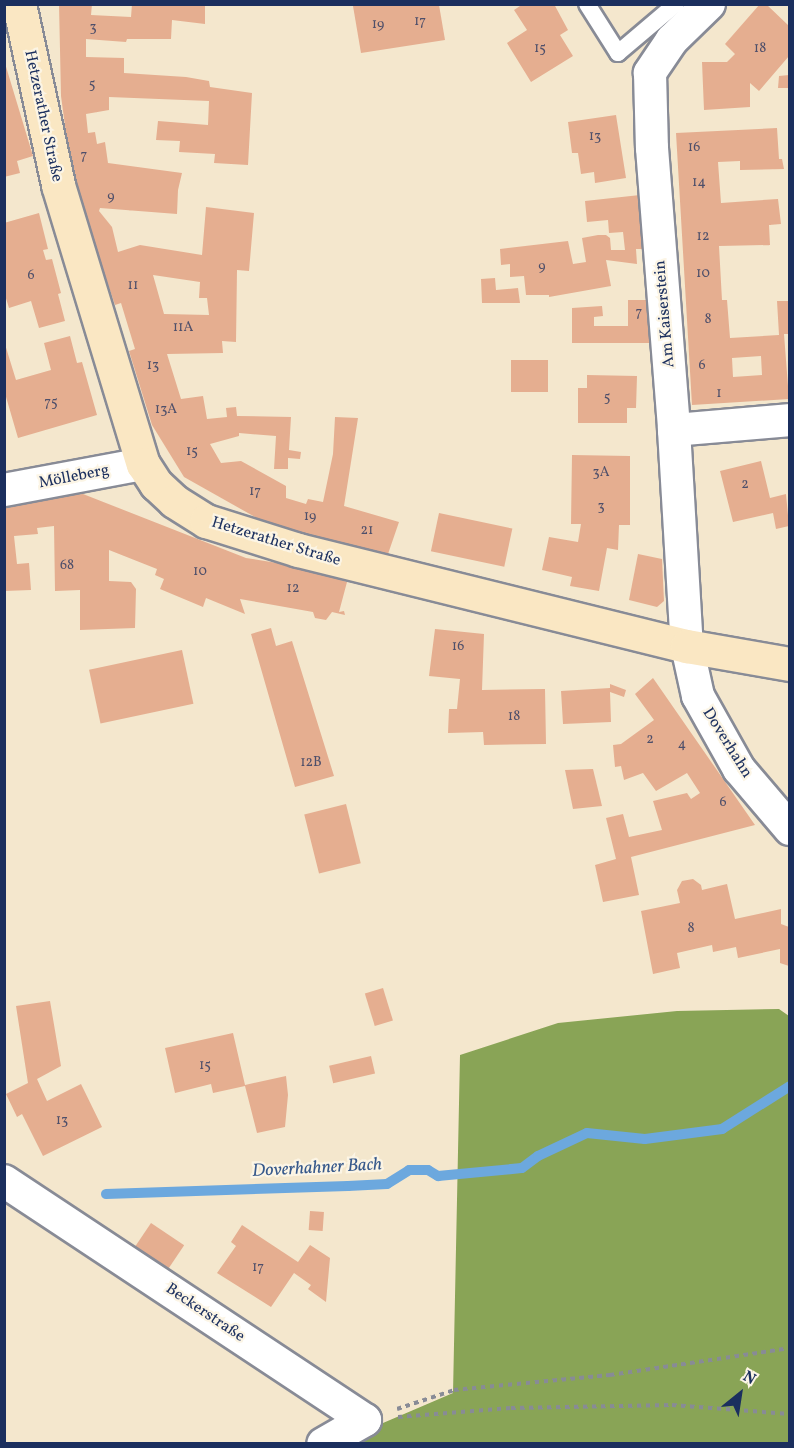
<!DOCTYPE html>
<html>
<head>
<meta charset="utf-8">
<style>
  body { margin:0 }
  #map { position:relative; width:794px; height:1448px; overflow:hidden; background:#f4e7cd; font-family:Vollkorn,serif }
  div>[style] { position:absolute }
  .forest>* { inset:0; background:#89a456 }
  .stream>* { height:10px; margin:-5px; padding:0 5px; transform-origin:5px; border-radius:5px; background:#6ca8de }
  .building>* { inset:0; background:#e5ae90; transform-origin:0 0 }
  .path>* { height:4px; margin-top:-2px; transform-origin:0; background:repeating-linear-gradient(90deg,#888b96 0 4.5px,transparent 0 9px) }
  .roads { filter:drop-shadow(2px 0 #888b96) drop-shadow(-2px 0 #888b96) drop-shadow(0 2px #888b96) drop-shadow(0 -2px #888b96) }
  .lane>* { height:16px; margin:-8px; padding:0 8px; transform-origin:8px; border-radius:8px; background:#fff }
  .street>* { height:32px; margin:-16px; padding:0 16px; transform-origin:16px; border-radius:16px; background:#fff }
  .secondary>* { height:33px; margin:-16.5px; padding:0 16.5px; transform-origin:16.5px; border-radius:16.5px; background:#fae7c3 }
  span { translate:-50% -50%; white-space:nowrap; text-align:center; line-height:1.15; -webkit-text-stroke:4.5px #fcf5e5; paint-order:stroke }
  .number-label { font-size:14px; color:#4e4f6a }
  .number-label span { -webkit-text-stroke-width:0 }
  .street-label { font-size:16px; color:#1b2f5e }
  .water-label { font-size:18px; color:#37598b; font-style:italic }
  .frame { position:absolute; inset:0; border:6px solid #1b2f5e; pointer-events:none }
  .north { position:absolute; left:710px; top:1364px; width:60px; height:60px; -webkit-text-stroke:4px #fcf5e5; paint-order:stroke; rotate:30deg; font-size:16px; font-weight:700; line-height:24px; text-align:center; color:#1b2f5e }
  .north::after { content:''; display:block; margin:auto; width:21px; height:27px; background:#1b2f5e; clip-path:polygon(50% 0,100% 100%,50% 72%,0 100%) }
</style>
</head>
<body>
<div id="map">
  <div class="forest">
    <div style="clip-path:polygon(779px 1009px,789px 1016px,789px 1443px,334px 1444px,453px 1393px,460px 1055px,558px 1023px,677px 1011px)"></div>
  </div>
  <div class="stream">
    <div style="left:106px;top:1194px;width:242px;rotate:-1.9deg"></div>
    <div style="left:348px;top:1186px;width:39px;rotate:-3deg"></div>
    <div style="left:387px;top:1184px;width:26px;rotate:-32deg"></div>
    <div style="left:409px;top:1170px;width:19px"></div>
    <div style="left:428px;top:1170px;width:12px;rotate:31deg"></div>
    <div style="left:438px;top:1176px;width:84px;rotate:-5.4deg"></div>
    <div style="left:522px;top:1168px;width:20px;rotate:-37deg"></div>
    <div style="left:538px;top:1156px;width:54px;rotate:-25.1deg"></div>
    <div style="left:587px;top:1133px;width:58px;rotate:5.9deg"></div>
    <div style="left:645px;top:1139px;width:78px;rotate:-7.4deg"></div>
    <div style="left:722px;top:1129px;width:80px;rotate:-32.3deg"></div>
  </div>
  <div class="building">
    <div style="clip-path:polygon(evenodd,59px 4px,92px 4px,91px 15px,131px 17px,132px 4px,205px 4px,205px 24px,172px 20px,171px 39px,127px 39px,126px 42px,86px 39px,86px 57px,124px 58px,124px 73px,186px 77px,209px 81px,210px 87px,252px 93px,248px 165px,214px 163px,215px 154px,179px 152px,180px 141px,156px 140px,158px 121px,208px 125px,209px 101px,109px 97px,109px 110px,86px 114px,88px 133px,95px 132px,97px 144px,105px 142px,108px 163px,182px 173px,178px 190px,177px 214px,100px 208px,99px 211px,112px 227px,118px 252px,140px 245px,202px 255px,206px 207px,254px 213px,249px 271px,237px 270px,236px 342px,222px 341px,223px 353px,167px 354px,181px 399px,203px 396px,207px 419px,227px 417px,226px 408px,236px 407px,237px 416px,291px 417px,289px 450px,301px 452px,300px 459px,288px 458px,288px 469px,274px 469px,276px 436px,239px 433px,239px 436px,210px 444px,221px 463px,241px 461px,286px 486px,286px 498px,306px 504px,308px 499px,323px 502px,333px 454px,335px 417px,358px 418px,344px 506px,399px 522px,388px 554px,271px 526px,184px 477px,152px 425px,129px 351px,135px 349px,121px 303px,115px 305px,72px 178px,61px 96px,59px 4px,153px 275px,200px 282px,199px 298px,207px 298px,209px 315px,164px 314px,153px 275px)"></div>
    <div style="clip-path:polygon(523px 4px,554px 4px,568px 30px,560px 35px,573px 56px,531px 82px,507px 43px,527px 30px,514px 10px)"></div>
    <div style="clip-path:polygon(760px 4px,766px 4px,789px 26px,789px 56px,759px 91px,750px 83px,750px 107px,704px 110px,702px 62px,727px 62px,735px 54px,725px 44px)"></div>
    <div style="clip-path:polygon(360px 5px,439px 5px,445px 40px,361px 53px,353px 6px)"></div>
    <div style="clip-path:polygon(4px 60px,33px 156px,17px 161px,20px 173px,4px 177px)"></div>
    <div style="clip-path:polygon(789px 75px,789px 88px,778px 88px,779px 76px)"></div>
    <div style="clip-path:polygon(616px 115px,626px 178px,595px 183px,594px 172px,581px 174px,578px 153px,572px 153px,568px 122px)"></div>
    <div style="clip-path:polygon(evenodd,777px 128px,779px 159px,782px 159px,784px 169px,740px 170px,740px 161px,718px 162px,721px 203px,778px 199px,781px 224px,769px 225px,770px 245px,719px 246px,722px 300px,727px 300px,730px 338px,779px 335px,777px 301px,789px 301px,789px 334px,784px 334px,789px 399px,692px 405px,676px 133px,777px 128px,761px 356px,762px 375px,733px 377px,732px 358px,761px 356px)"></div>
    <div style="clip-path:polygon(640px 195px,645px 249px,636px 249px,637px 264px,606px 260px,611px 286px,549px 297px,549px 295px,526px 295px,524px 276px,510px 277px,510px 264px,501px 265px,500px 249px,568px 241px,573px 264px,586px 262px,582px 238px,598px 235px,606px 235px,610px 238px,611px 250px,625px 250px,623px 232px,609px 233px,608px 220px,587px 222px,585px 201px)"></div>
    <div style="clip-path:polygon(39px 213px,48px 249px,43px 250px,46px 260px,52px 259px,61px 293px,58px 294px,65px 321px,39px 328px,31px 301px,9px 308px,4px 292px,4px 223px)"></div>
    <div style="clip-path:polygon(495px 278px,496px 290px,518px 288px,520px 303px,482px 303px,481px 279px)"></div>
    <div style="clip-path:polygon(628px 300px,649px 300px,651px 343px,572px 343px,572px 308px,602px 306px,603px 316px,594px 317px,594px 326px,628px 326px)"></div>
    <div style="clip-path:polygon(70px 336px,77px 363px,82px 362px,97px 415px,18px 438px,4px 390px,4px 341px,16px 380px,51px 370px,44px 343px)"></div>
    <div style="left:511px;top:360px;width:37px;height:32px"></div>
    <div style="clip-path:polygon(587px 375px,637px 376px,636px 408px,627px 408px,627px 423px,578px 423px,578px 388px,587px 388px)"></div>
    <div style="clip-path:polygon(572px 455px,630px 456px,630px 525px,619px 525px,618px 550px,607px 548px,599px 591px,570px 586px,572px 577px,542px 570px,549px 537px,578px 542px,581px 524px,571px 524px)"></div>
    <div style="clip-path:polygon(761px 461px,770px 498px,786px 494px,789px 526px,776px 529px,773px 513px,733px 522px,720px 471px)"></div>
    <div style="clip-path:polygon(83px 494px,246px 558px,302px 567px,347px 582px,339px 612px,344px 611px,345px 615px,332px 612px,326px 620px,315px 618px,313px 612px,240px 599px,245px 614px,206px 598px,203px 607px,160px 589px,164px 579px,155px 575px,157px 569px,109px 550px,109px 581px,131px 582px,136px 589px,135px 628px,80px 630px,80px 590px,55px 591px,54px 526px,37px 528px,38px 534px,14px 536px,17px 564px,29px 563px,31px 590px,4px 591px,4px 508px,12px 507px,12px 500px)"></div>
    <div style="left:439px;top:513px;width:75px;height:39px;rotate:12deg"></div>
    <div style="clip-path:polygon(638px 554px,662px 559px,664px 601px,657px 607px,629px 600px)"></div>
    <div style="clip-path:polygon(271px 628px,276px 646px,292px 641px,334px 776px,295px 787px,251px 634px)"></div>
    <div style="clip-path:polygon(435px 629px,484px 634px,482px 690px,545px 689px,546px 744px,484px 745px,483px 732px,448px 733px,449px 709px,457px 709px,460px 679px,429px 676px)"></div>
    <div style="left:182px;top:650px;width:55px;height:95px;rotate:78deg"></div>
    <div style="clip-path:polygon(653px 678px,755px 825px,631px 857px,639px 895px,603px 902px,595px 865px,616px 859px,606px 818px,623px 814px,629px 837px,662px 830px,653px 801px,687px 793px,691px 799px,700px 793px,687px 773px,656px 791px,643px 773px,624px 780px,621px 766px,615px 767px,613px 745px,621px 744px,654px 720px,635px 694px)"></div>
    <div style="clip-path:polygon(610px 684px,626px 690px,624px 697px,610px 692px,611px 722px,563px 724px,561px 691px,610px 688px)"></div>
    <div style="clip-path:polygon(593px 769px,602px 806px,573px 809px,565px 770px)"></div>
    <div style="left:346px;top:804px;width:61px;height:43px;rotate:76deg"></div>
    <div style="clip-path:polygon(693px 879px,701px 885px,702px 890px,727px 884px,735px 919px,781px 909px,781px 924px,789px 927px,789px 966px,780px 963px,780px 949px,738px 958px,736px 947px,713px 952px,712px 945px,677px 953px,680px 968px,653px 974px,641px 911px,680px 903px,677px 890px,682px 881px)"></div>
    <div style="left:383px;top:988px;width:34px;height:19px;rotate:73deg"></div>
    <div style="clip-path:polygon(50px 1001px,61px 1066px,37px 1079px,47px 1101px,81px 1084px,102px 1127px,43px 1156px,22px 1114px,17px 1117px,6px 1094px,28px 1083px,16px 1006px)"></div>
    <div style="clip-path:polygon(233px 1033px,245px 1085px,286px 1076px,288px 1095px,285px 1127px,257px 1133px,245px 1086px,213px 1093px,211px 1084px,175px 1093px,165px 1048px)"></div>
    <div style="left:371px;top:1056px;width:18px;height:43px;rotate:77deg"></div>
    <div style="left:310px;top:1211px;width:14px;height:19px;rotate:4deg"></div>
    <div style="left:151px;top:1223px;width:40px;height:31px;rotate:34deg"></div>
    <div style="clip-path:polygon(242px 1225px,298px 1262px,310px 1245px,330px 1258px,326px 1302px,308px 1289px,311px 1285px,294px 1273px,271px 1307px,217px 1273px,236px 1246px,231px 1242px)"></div>
  </div>
  <div class="path">
    <div style="left:397px;top:1409px;width:60px;rotate:-18.4deg"></div>
    <div style="left:454px;top:1390px;width:157px;rotate:-5.5deg"></div>
    <div style="left:610px;top:1375px;width:182px;rotate:-8.5deg"></div>
    <div style="left:398px;top:1417px;width:113px;rotate:-4.6deg"></div>
    <div style="left:511px;top:1408px;width:161px;rotate:-1.1deg"></div>
    <div style="left:672px;top:1405px;width:118px;rotate:4.4deg"></div>
  </div>
  <div class="roads">
    <div class="lane">
      <div style="left:587px;top:4px;width:58px;rotate:57.7deg"></div>
      <div style="left:618px;top:53px;width:76px;rotate:-40.2deg"></div>
    </div>
    <div class="street">
      <div style="left:709px;top:4px;width:52px;rotate:135.8deg"></div>
      <div style="left:672px;top:40px;width:40px;rotate:124deg"></div>
      <div style="left:650px;top:73px;width:75px;rotate:88.5deg"></div>
      <div style="left:652px;top:148px;width:283px;rotate:85.5deg"></div>
      <div style="left:674px;top:430px;width:216px;rotate:86.6deg"></div>
      <div style="left:687px;top:646px;width:51px;rotate:77.6deg"></div>
      <div style="left:698px;top:696px;width:84px;rotate:60.7deg"></div>
      <div style="left:739px;top:769px;width:79px;rotate:49.6deg"></div>
      <div style="left:674px;top:430px;width:116px;rotate:-4.9deg"></div>
      <div style="left:4px;top:490px;width:141px;rotate:-10.6deg"></div>
      <div style="left:4px;top:1181px;width:433px;rotate:33.5deg"></div>
      <div style="left:365px;top:1420px;width:48px;rotate:150.3deg"></div>
    </div>
    <div class="secondary">
      <div style="left:19px;top:4px;width:185px;rotate:77.8deg"></div>
      <div style="left:58px;top:185px;width:292px;rotate:73.1deg"></div>
      <div style="left:143px;top:464px;width:24px;rotate:57deg"></div>
      <div style="left:156px;top:484px;width:25px;rotate:43deg"></div>
      <div style="left:174px;top:501px;width:38px;rotate:32deg"></div>
      <div style="left:206px;top:521px;width:96px;rotate:17.5deg"></div>
      <div style="left:298px;top:550px;width:401px;rotate:13.9deg"></div>
      <div style="left:687px;top:646px;width:105px;rotate:9.9deg"></div>
    </div>
  </div>
  <div class="number-label">
    <span style="left:420px;top:22px">17</span>
    <span style="left:378px;top:25px">19</span>
    <span style="left:93px;top:28px">3</span>
    <span style="left:540px;top:49px">15</span>
    <span style="left:760px;top:49px">18</span>
    <span style="left:92px;top:85px">5</span>
    <span style="left:595px;top:137px">13</span>
    <span style="left:694px;top:148px">16</span>
    <span style="left:84px;top:156px">7</span>
    <span style="left:699px;top:183px">14</span>
    <span style="left:111px;top:197px">9</span>
    <span style="left:703px;top:237px">12</span>
    <span style="left:542px;top:267px">9</span>
    <span style="left:703px;top:274px">10</span>
    <span style="left:31px;top:276px">6</span>
    <span style="left:133px;top:286px">11</span>
    <span style="left:639px;top:313px">7</span>
    <span style="left:708px;top:320px">8</span>
    <span style="left:183px;top:328px">11A</span>
    <span style="left:153px;top:366px">13</span>
    <span style="left:702px;top:366px">6</span>
    <span style="left:719px;top:394px">1</span>
    <span style="left:607px;top:398px">5</span>
    <span style="left:51px;top:403px">75</span>
    <span style="left:166px;top:410px">13A</span>
    <span style="left:192px;top:452px">15</span>
    <span style="left:601px;top:473px">3A</span>
    <span style="left:745px;top:485px">2</span>
    <span style="left:255px;top:492px">17</span>
    <span style="left:601px;top:507px">3</span>
    <span style="left:310px;top:517px">19</span>
    <span style="left:367px;top:531px">21</span>
    <span style="left:67px;top:566px">68</span>
    <span style="left:200px;top:572px">10</span>
    <span style="left:293px;top:589px">12</span>
    <span style="left:458px;top:647px">16</span>
    <span style="left:514px;top:717px">18</span>
    <span style="left:650px;top:740px">2</span>
    <span style="left:682px;top:745px">4</span>
    <span style="left:311px;top:763px">12B</span>
    <span style="left:723px;top:803px">6</span>
    <span style="left:691px;top:929px">8</span>
    <span style="left:205px;top:1066px">15</span>
    <span style="left:62px;top:1121px">13</span>
    <span style="left:258px;top:1268px">17</span>
  </div>
  <div class="street-label">
    <span style="left:43px;top:116px;rotate:78deg">Hetzerather Straße</span>
    <span style="left:665px;top:314px;rotate:-95deg">Am Kaiserstein</span>
    <span style="left:74px;top:477px;rotate:-11deg">Mölleberg</span>
    <span style="left:276px;top:542px;rotate:17deg">Hetzerather Straße</span>
    <span style="left:727px;top:743px;rotate:58deg">Doverhahn</span>
    <span style="left:205px;top:1313px;rotate:34deg">Beckerstraße</span>
  </div>
  <div class="water-label">
    <span style="left:317px;top:1169px;rotate:-3deg">Doverhahner Bach</span>
  </div>
  <div class="frame"></div>
  <div class="north">N</div>
</div>
</body>
</html>
